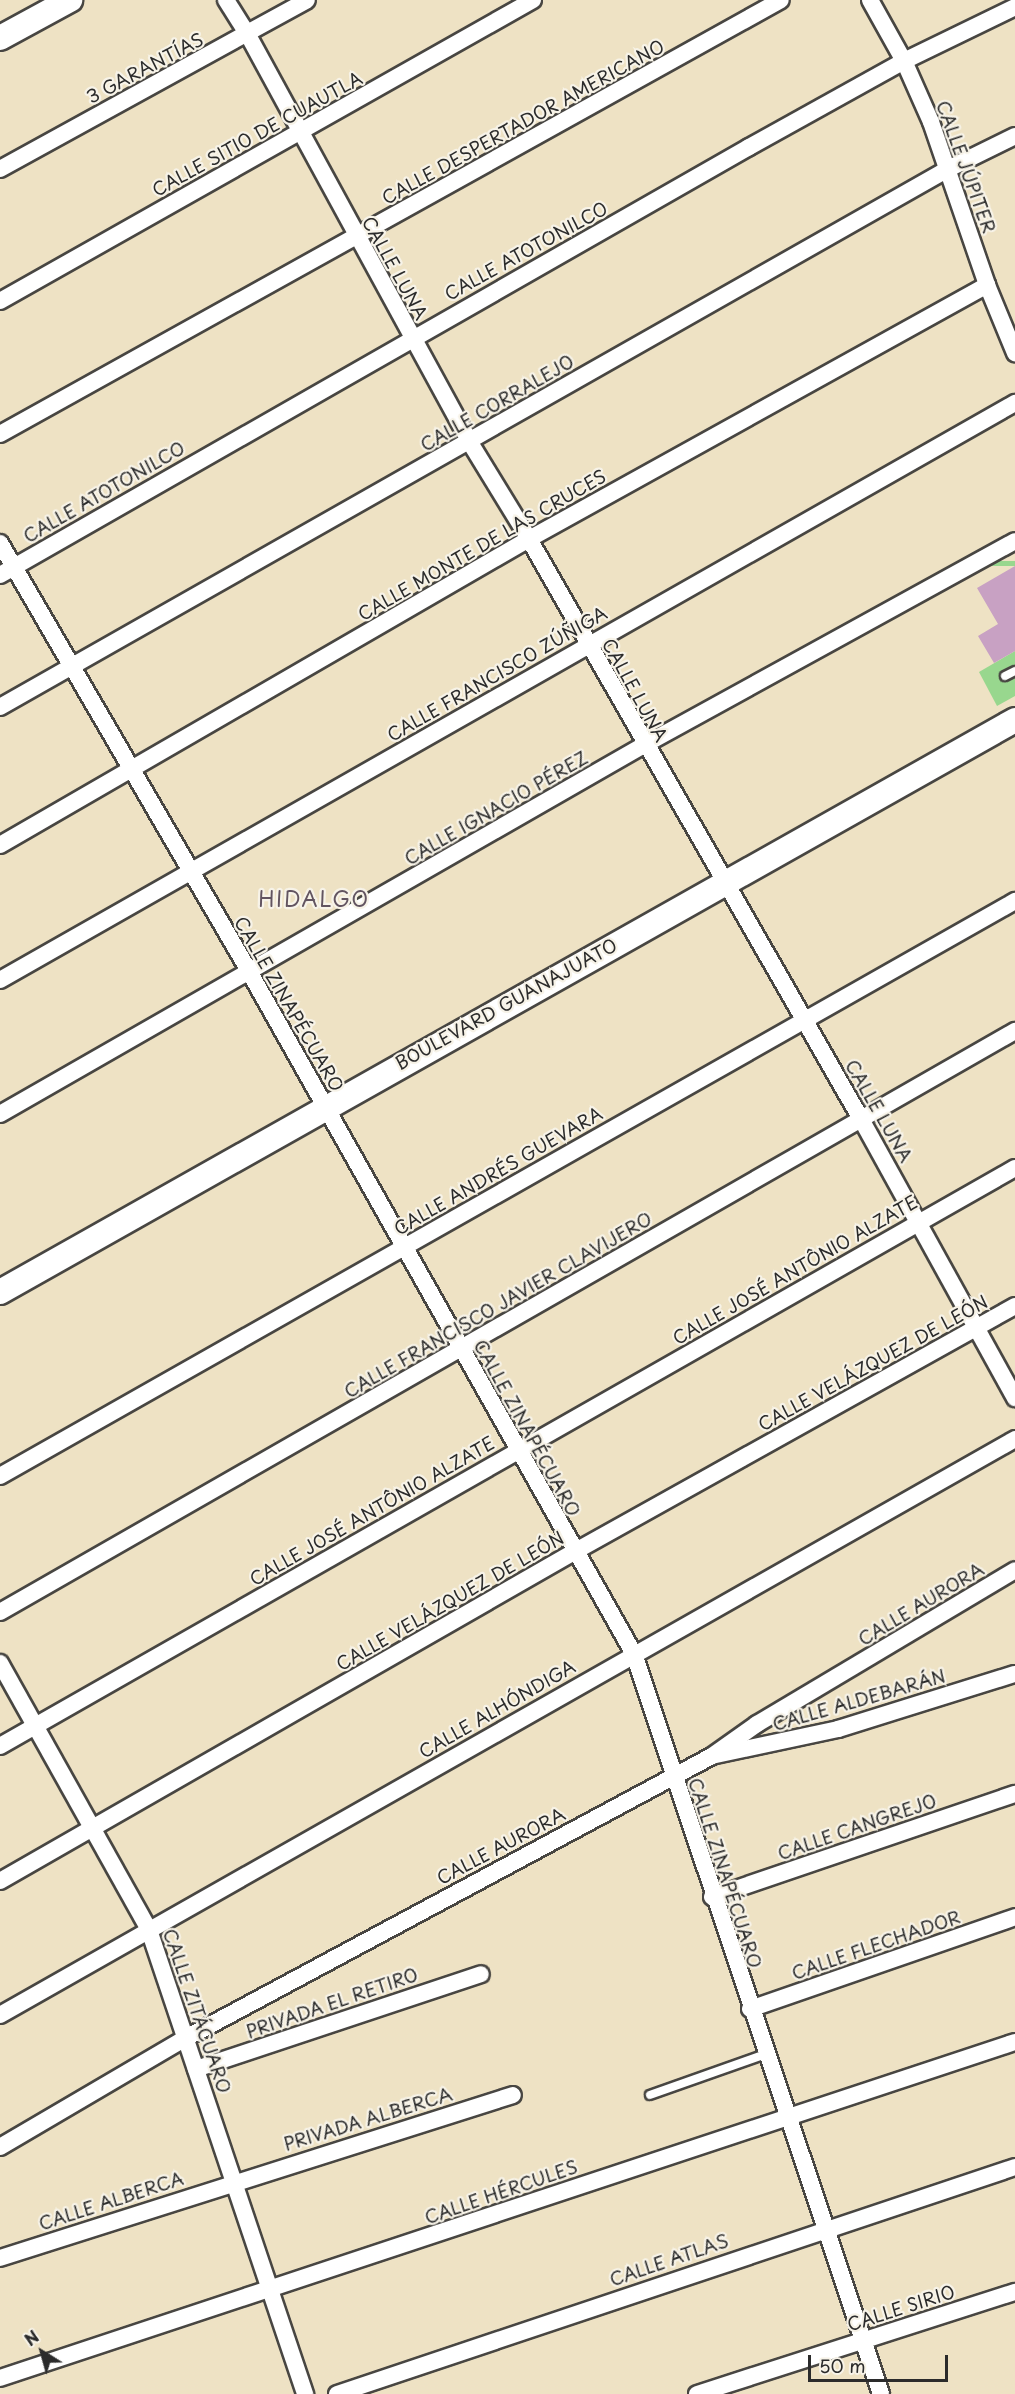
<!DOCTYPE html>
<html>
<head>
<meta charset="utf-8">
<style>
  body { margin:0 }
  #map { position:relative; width:1015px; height:2394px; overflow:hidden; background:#eee2c4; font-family:"Playpen Sans",sans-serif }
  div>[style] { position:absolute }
  .green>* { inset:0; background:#98d78e; transform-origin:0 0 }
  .building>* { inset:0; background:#c8a1c3 }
  .roads { filter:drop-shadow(2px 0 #484642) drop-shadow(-2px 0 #484642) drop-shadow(0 2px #484642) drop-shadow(0 -2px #484642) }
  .lane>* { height:8px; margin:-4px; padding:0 4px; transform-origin:4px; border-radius:4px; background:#fff }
  .street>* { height:16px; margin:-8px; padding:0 8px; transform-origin:8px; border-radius:8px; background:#fff }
  .secondary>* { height:24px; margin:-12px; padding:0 12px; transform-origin:12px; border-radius:12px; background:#fff }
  span { translate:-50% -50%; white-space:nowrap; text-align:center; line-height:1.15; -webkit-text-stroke:4.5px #f7f3e8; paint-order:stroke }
  .street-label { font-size:18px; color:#2b2b2b }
  .quarter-label { font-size:21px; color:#625460; letter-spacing:1.5px }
  .north { position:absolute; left:12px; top:2322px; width:60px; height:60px; -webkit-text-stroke:4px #f7f3e8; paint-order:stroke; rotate:323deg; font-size:16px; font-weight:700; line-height:24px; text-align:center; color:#2b2b2b }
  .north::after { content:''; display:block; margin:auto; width:21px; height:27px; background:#2b2b2b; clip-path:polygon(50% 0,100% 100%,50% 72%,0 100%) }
  .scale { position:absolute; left:808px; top:2355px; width:140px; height:27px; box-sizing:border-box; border:3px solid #2b2b2b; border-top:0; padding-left:8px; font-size:18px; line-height:21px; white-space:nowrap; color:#2b2b2b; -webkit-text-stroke:4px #f7f3e8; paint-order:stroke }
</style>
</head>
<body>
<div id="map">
  <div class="green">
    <div style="left:1015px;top:561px;width:5px;height:46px;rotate:90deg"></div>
    <div style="clip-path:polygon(1015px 651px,1015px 696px,997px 706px,979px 672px)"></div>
  </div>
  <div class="building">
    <div style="clip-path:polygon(1015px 566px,1015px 651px,994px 663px,978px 636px,998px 624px,977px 588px)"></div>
  </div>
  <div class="roads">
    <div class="lane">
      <div style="left:1005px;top:676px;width:11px;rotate:-27deg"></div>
      <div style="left:650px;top:2095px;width:123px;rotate:-19.5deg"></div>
    </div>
    <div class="street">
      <div style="left:226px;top:0;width:41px;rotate:57.8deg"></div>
      <div style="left:248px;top:35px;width:462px;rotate:61.4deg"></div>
      <div style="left:469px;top:441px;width:115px;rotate:58.5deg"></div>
      <div style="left:529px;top:539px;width:668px;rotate:60.21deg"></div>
      <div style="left:861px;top:1119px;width:319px;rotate:61.1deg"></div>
      <div style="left:870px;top:0;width:70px;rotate:60.9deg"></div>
      <div style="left:904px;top:61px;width:67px;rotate:66.1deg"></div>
      <div style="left:931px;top:122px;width:172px;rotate:71deg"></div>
      <div style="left:987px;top:285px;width:74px;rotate:67.6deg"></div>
      <div style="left:0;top:169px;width:350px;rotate:-28.8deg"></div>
      <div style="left:0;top:301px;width:612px;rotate:-29.45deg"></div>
      <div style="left:0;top:434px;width:893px;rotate:-29.06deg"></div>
      <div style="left:0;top:543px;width:497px;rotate:59.8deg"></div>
      <div style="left:250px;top:973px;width:782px;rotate:60.58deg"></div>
      <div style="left:634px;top:1654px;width:780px;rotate:71.54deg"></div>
      <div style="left:0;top:575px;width:863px;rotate:-29.74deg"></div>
      <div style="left:749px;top:147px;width:177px;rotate:-29deg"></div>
      <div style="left:904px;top:61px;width:123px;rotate:-25.9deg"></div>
      <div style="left:0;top:707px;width:1088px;rotate:-29.58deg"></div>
      <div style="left:946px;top:170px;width:77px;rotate:-26.2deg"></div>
      <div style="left:0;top:845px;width:611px;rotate:-30.05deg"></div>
      <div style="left:529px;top:539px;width:524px;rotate:-29.01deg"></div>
      <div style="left:0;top:980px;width:1168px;rotate:-29.62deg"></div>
      <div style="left:0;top:1114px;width:742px;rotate:-29.81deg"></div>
      <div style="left:644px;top:745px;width:423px;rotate:-28.8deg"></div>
      <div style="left:0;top:1476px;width:1167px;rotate:-29.53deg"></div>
      <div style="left:0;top:1612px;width:1170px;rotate:-29.79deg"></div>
      <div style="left:0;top:1663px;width:306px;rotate:60.8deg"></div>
      <div style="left:149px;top:1930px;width:490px;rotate:71.4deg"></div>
      <div style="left:0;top:1746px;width:1168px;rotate:-29.66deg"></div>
      <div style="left:716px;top:1755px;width:125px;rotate:-12deg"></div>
      <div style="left:838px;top:1729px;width:185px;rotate:-17.3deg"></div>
      <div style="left:0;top:1881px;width:662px;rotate:-29.82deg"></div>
      <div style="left:574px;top:1552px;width:505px;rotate:-29.15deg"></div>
      <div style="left:712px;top:1897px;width:320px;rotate:-18.8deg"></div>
      <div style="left:750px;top:2009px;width:281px;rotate:-19.1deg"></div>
      <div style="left:0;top:2015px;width:1167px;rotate:-29.57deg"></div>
      <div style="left:196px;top:2069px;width:300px;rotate:-18.4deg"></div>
      <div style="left:0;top:2147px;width:216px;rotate:-30.4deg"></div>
      <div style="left:186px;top:2038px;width:597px;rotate:-28.2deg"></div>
      <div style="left:712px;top:1756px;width:55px;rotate:-35.4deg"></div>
      <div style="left:757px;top:1724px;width:300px;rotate:-30.8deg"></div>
      <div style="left:0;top:2258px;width:538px;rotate:-17.63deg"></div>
      <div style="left:0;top:2378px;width:1069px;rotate:-18.32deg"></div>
      <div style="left:337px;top:2394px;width:715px;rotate:-18.51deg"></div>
      <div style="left:697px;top:2394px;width:334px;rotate:-17.8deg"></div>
    </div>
    <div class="secondary">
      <div style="left:0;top:38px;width:80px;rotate:-28.5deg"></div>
      <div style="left:0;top:1292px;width:1165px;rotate:-29.4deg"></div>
    </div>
  </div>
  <div class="street-label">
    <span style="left:145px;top:68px;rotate:-28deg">3 GARANTÍAS</span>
    <span style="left:523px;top:122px;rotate:-29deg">CALLE DESPERTADOR AMERICANO</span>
    <span style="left:257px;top:134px;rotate:-29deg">CALLE SITIO DE CUAUTLA</span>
    <span style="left:966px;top:167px;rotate:70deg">CALLE JÚPITER</span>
    <span style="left:526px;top:251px;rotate:-29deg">CALLE ATOTONILCO</span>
    <span style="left:395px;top:268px;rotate:61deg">CALLE LUNA</span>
    <span style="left:497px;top:403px;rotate:-30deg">CALLE CORRALEJO</span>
    <span style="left:104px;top:492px;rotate:-30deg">CALLE ATOTONILCO</span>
    <span style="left:482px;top:545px;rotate:-30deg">CALLE MONTE DE LAS CRUCES</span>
    <span style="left:497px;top:674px;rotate:-30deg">CALLE FRANCISCO ZÚÑIGA</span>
    <span style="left:635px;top:690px;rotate:61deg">CALLE LUNA</span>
    <span style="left:496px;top:808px;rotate:-30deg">CALLE IGNACIO PÉREZ</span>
    <span style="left:289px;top:1004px;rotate:60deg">CALLE ZINAPÉCUARO</span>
    <span style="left:506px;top:1004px;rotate:-29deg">BOULEVARD GUANAJUATO</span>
    <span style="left:879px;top:1111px;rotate:60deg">CALLE LUNA</span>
    <span style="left:498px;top:1171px;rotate:-30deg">CALLE ANDRÉS GUEVARA</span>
    <span style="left:795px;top:1270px;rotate:-30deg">CALLE JOSÉ ANTÔNIO ALZATE</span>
    <span style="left:498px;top:1305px;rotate:-30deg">CALLE FRANCISCO JAVIER CLAVIJERO</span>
    <span style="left:873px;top:1363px;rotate:-29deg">CALLE VELÁZQUEZ DE LEÓN</span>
    <span style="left:527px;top:1428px;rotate:61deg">CALLE ZINAPÉCUARO</span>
    <span style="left:372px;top:1511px;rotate:-30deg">CALLE JOSÉ ANTÔNIO ALZATE</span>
    <span style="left:450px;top:1601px;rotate:-30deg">CALLE VELÁZQUEZ DE LEÓN</span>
    <span style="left:921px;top:1604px;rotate:-31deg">CALLE AURORA</span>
    <span style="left:859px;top:1700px;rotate:-16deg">CALLE ALDEBARÁN</span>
    <span style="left:497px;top:1709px;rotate:-30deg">CALLE ALHÓNDIGA</span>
    <span style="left:857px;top:1827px;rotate:-19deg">CALLE CANGREJO</span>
    <span style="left:501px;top:1846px;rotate:-28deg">CALLE AURORA</span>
    <span style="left:725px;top:1873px;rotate:72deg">CALLE ZINAPÉCUARO</span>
    <span style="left:876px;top:1945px;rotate:-19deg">CALLE FLECHADOR</span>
    <span style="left:332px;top:2003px;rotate:-19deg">PRIVADA EL RETIRO</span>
    <span style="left:197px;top:2011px;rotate:71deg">CALLE ZITÁCUARO</span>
    <span style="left:368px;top:2119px;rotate:-17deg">PRIVADA ALBERCA</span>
    <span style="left:501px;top:2192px;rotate:-19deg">CALLE HÉRCULES</span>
    <span style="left:111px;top:2201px;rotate:-18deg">CALLE ALBERCA</span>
    <span style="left:669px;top:2260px;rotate:-19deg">CALLE ATLAS</span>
    <span style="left:901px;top:2308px;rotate:-18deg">CALLE SIRIO</span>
  </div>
  <div class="quarter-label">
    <span style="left:314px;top:898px">HIDALGO</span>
  </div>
  <div class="north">N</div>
  <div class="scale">50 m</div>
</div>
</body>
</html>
